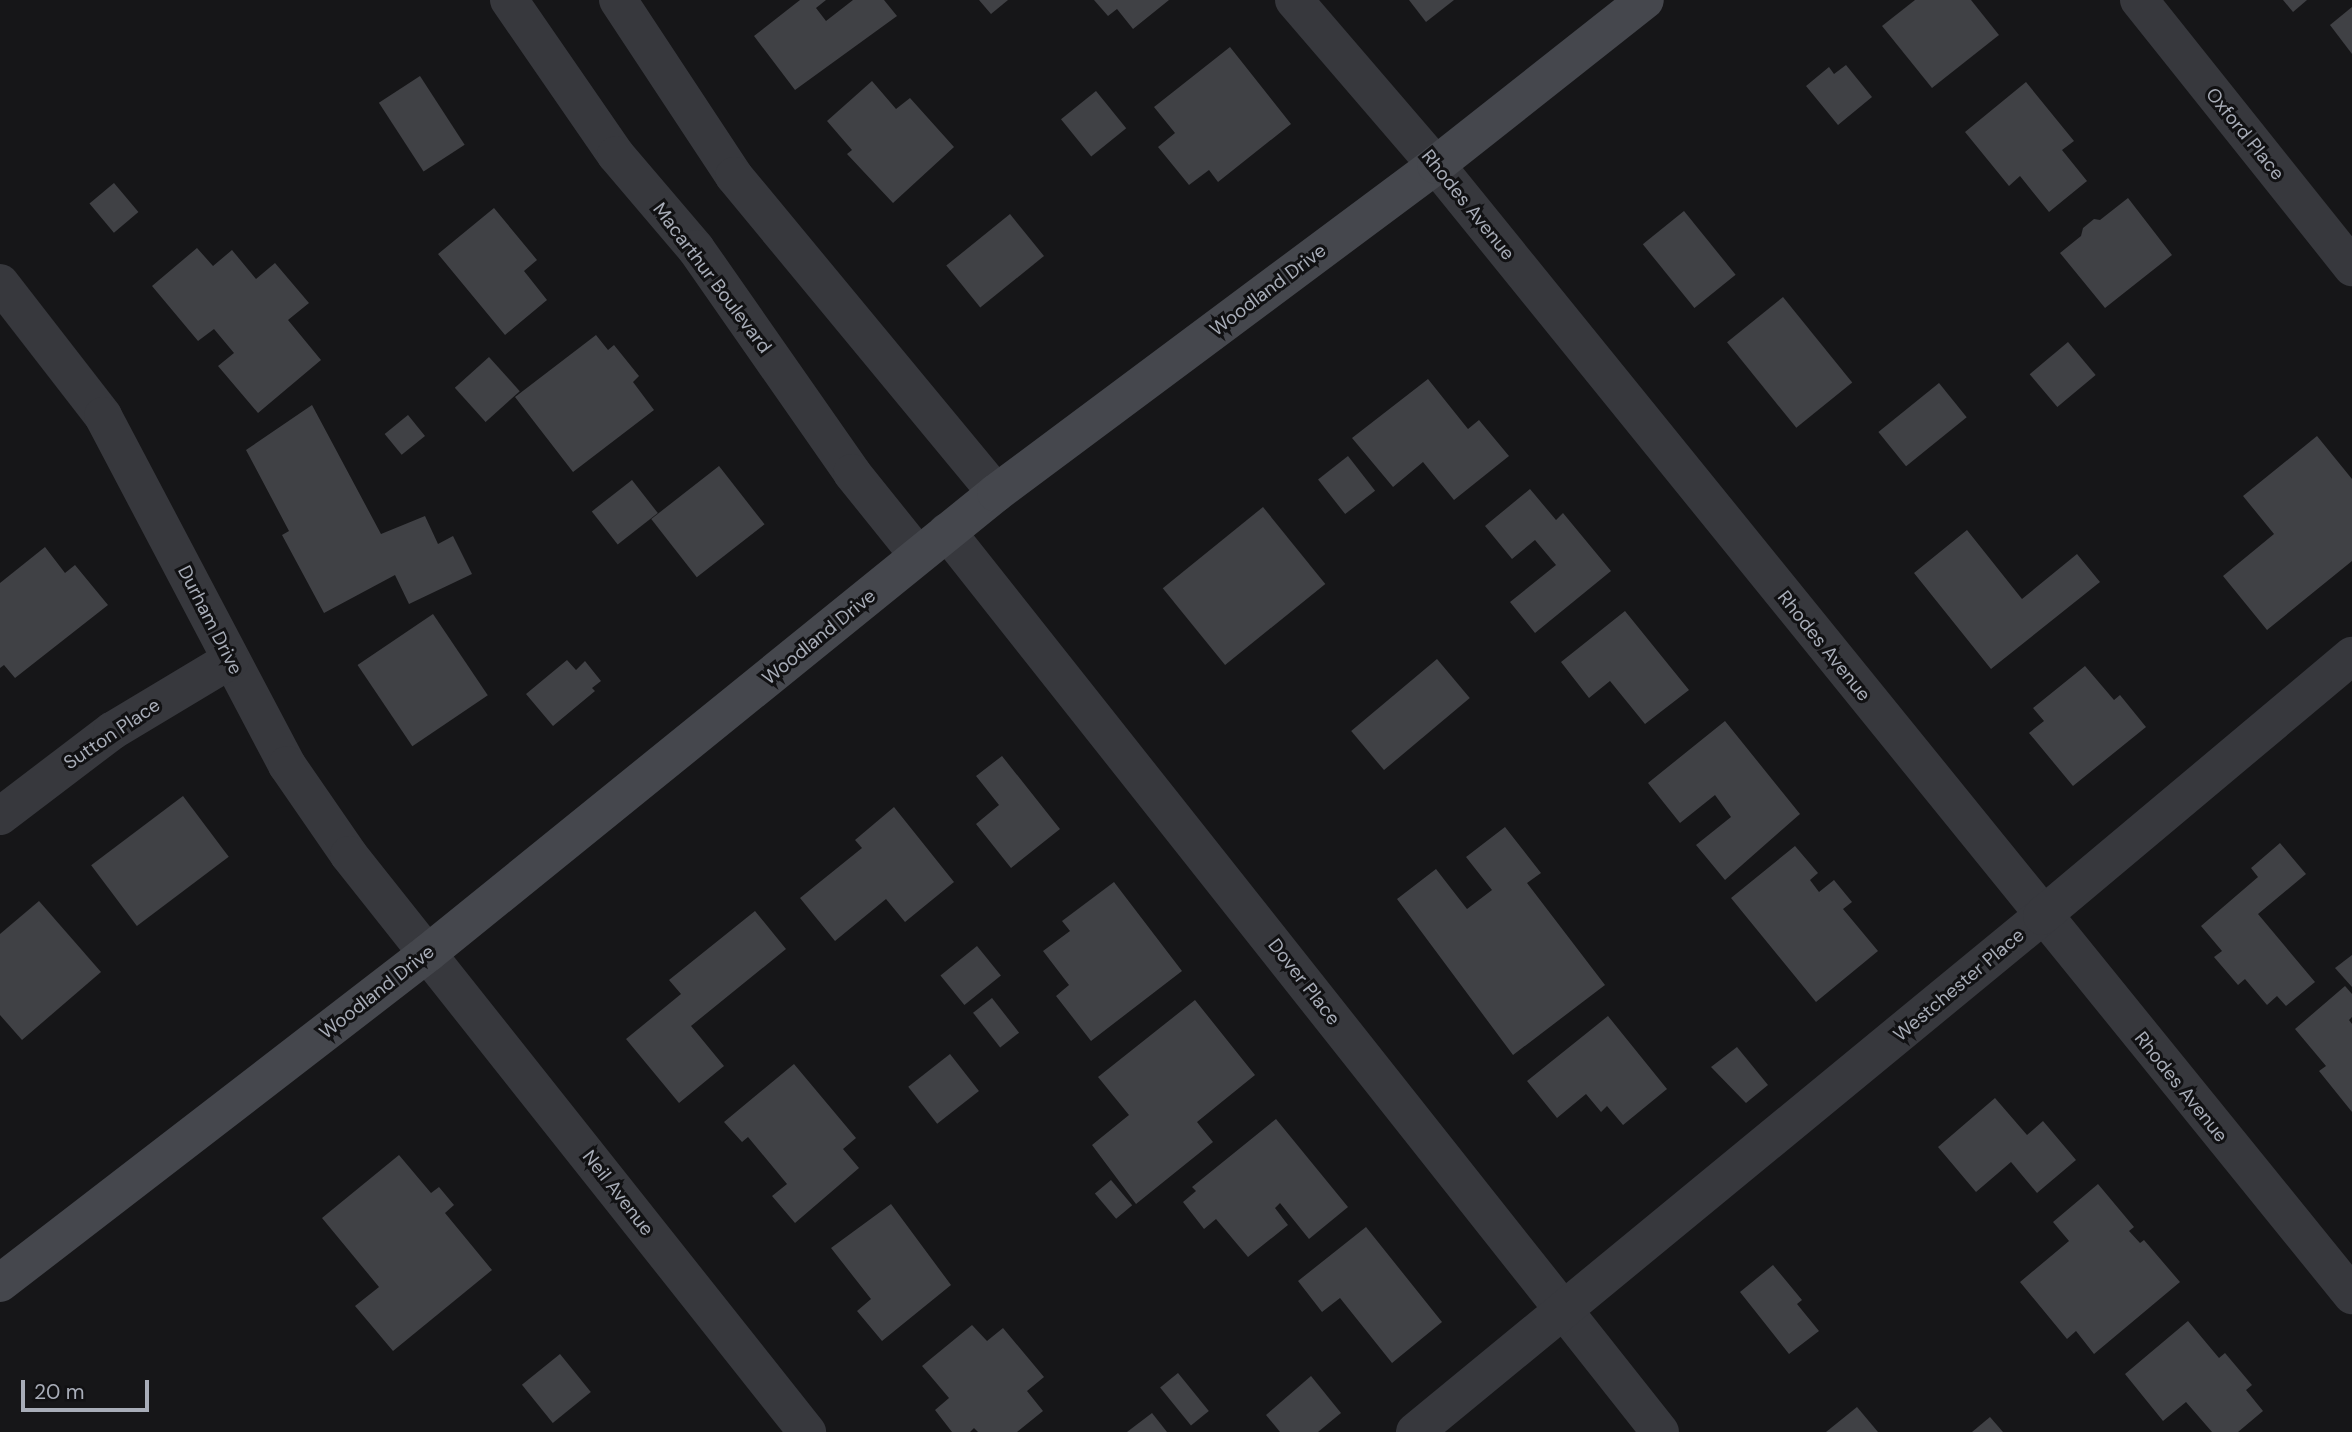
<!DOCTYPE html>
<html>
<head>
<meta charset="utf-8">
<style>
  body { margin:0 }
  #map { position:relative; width:2352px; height:1432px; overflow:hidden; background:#161618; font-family:"DM Sans",sans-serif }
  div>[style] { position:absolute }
  .building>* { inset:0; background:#404145; transform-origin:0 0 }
  .minor>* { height:38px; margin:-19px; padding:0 19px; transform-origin:19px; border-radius:19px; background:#37383d }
  .tertiary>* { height:38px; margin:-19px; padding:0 19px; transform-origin:19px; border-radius:19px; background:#37383d }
  .secondary>* { height:38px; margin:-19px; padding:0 19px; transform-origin:19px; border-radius:19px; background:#45474d }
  span { translate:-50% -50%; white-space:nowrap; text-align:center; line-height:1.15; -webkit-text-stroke:6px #111113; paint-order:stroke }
  .street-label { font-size:19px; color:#a8adb8 }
  .scale { position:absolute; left:21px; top:1380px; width:128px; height:32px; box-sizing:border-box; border:4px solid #a8adb8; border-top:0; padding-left:9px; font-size:21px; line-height:24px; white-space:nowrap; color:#a8adb8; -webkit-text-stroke:5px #111113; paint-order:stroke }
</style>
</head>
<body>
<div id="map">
  <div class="building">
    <div style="clip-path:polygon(800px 0,826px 0,816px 8px,826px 21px,853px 0,884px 0,897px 16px,795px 90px,754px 36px)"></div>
    <div style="clip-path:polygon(979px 0,1008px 0,991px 14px)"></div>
    <div style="clip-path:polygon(1094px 0,1169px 0,1133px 29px,1117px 9px,1108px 16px)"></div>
    <div style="clip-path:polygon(1409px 0,1454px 0,1426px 22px)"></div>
    <div style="clip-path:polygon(1915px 0,1971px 0,1999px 35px,1932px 88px,1882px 26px)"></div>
    <div style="clip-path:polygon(2283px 0,2307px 0,2293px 12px)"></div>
    <div style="clip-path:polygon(2352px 7px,2352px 54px,2330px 25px)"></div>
    <div style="clip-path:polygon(1230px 47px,1291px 124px,1218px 182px,1209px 170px,1189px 185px,1158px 147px,1175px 133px,1154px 107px)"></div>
    <div style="clip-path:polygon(1846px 65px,1872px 97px,1838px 125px,1806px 86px,1829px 67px,1834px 74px)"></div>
    <div style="left:420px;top:76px;width:82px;height:49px;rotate:57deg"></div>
    <div style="clip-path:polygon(872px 81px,896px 109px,910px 98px,954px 147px,893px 203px,847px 154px,852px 150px,827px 121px)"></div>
    <div style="clip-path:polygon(2026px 82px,2074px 141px,2062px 150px,2087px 181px,2049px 212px,2020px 176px,2009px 186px,1965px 132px)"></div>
    <div style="left:1096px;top:91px;width:48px;height:45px;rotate:51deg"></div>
    <div style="left:114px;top:183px;width:38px;height:32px;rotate:50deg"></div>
    <div style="clip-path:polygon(2128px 198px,2172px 255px,2105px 308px,2060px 253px,2081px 236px,2083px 228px,2094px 219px,2100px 220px)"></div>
    <div style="clip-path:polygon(494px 208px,537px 260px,524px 271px,547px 300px,505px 335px,438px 254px)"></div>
    <div style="left:1684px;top:211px;width:82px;height:53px;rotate:51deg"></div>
    <div style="left:1010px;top:214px;width:54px;height:82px;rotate:51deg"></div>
    <div style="clip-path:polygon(197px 248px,213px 266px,232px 250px,256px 279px,275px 263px,309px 303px,288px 320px,321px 360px,258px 413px,218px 366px,234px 353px,214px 329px,198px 341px,152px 286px)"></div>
    <div style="left:1783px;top:297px;width:110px;height:72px;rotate:51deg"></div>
    <div style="clip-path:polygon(596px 335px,608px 350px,614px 345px,639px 376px,633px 382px,654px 410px,573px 472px,515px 397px)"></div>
    <div style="left:2068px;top:342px;width:43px;height:50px;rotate:50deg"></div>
    <div style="left:489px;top:357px;width:46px;height:46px;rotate:48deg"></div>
    <div style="clip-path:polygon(1428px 379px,1468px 429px,1479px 420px,1509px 456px,1454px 500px,1423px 462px,1393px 487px,1352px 438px)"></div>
    <div style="left:1939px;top:383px;width:44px;height:78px;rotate:51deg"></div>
    <div style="clip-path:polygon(312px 405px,381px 534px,425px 516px,438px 544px,453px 536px,472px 574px,409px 604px,395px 575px,324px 613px,282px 535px,289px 531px,246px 450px)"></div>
    <div style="left:408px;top:415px;width:27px;height:30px;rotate:51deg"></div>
    <div style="clip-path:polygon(2317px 436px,2352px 479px,2352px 561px,2267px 630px,2223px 576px,2274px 534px,2243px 496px)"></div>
    <div style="left:1348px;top:456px;width:44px;height:38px;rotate:52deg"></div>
    <div style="left:719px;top:466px;width:74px;height:86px;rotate:52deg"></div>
    <div style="left:632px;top:480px;width:42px;height:51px;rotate:52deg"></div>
    <div style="clip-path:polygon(1530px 489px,1556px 520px,1563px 513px,1611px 571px,1535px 633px,1510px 602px,1556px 565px,1535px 540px,1512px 559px,1485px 526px)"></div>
    <div style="left:1263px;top:507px;width:99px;height:129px;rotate:51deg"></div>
    <div style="clip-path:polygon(1967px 530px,2022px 599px,2077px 554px,2100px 582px,1991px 669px,1914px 573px)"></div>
    <div style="clip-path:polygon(45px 547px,65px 573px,75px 565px,108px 605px,15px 678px,4px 665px,0 668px,0 583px)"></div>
    <div style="clip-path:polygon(1625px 611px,1689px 690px,1645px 724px,1610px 681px,1589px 698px,1561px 662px)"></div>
    <div style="left:433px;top:614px;width:98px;height:91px;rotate:56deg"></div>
    <div style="left:1437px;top:659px;width:51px;height:112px;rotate:50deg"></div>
    <div style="clip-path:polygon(567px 660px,576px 670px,585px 661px,601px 681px,592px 688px,595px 691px,553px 726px,526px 694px)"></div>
    <div style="clip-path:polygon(2085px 666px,2114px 700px,2120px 695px,2146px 727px,2073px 786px,2029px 733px,2044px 721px,2033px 708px)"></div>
    <div style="clip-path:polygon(1725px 721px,1800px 814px,1725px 880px,1696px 845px,1731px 817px,1715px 795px,1680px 823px,1648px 783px)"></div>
    <div style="clip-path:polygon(1002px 756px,1060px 829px,1011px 868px,976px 824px,999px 805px,976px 776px)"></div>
    <div style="left:183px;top:796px;width:76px;height:115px;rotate:53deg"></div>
    <div style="clip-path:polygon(894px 807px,954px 882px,905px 922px,886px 899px,835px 941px,800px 898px,862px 848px,855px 840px)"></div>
    <div style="clip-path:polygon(1505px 827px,1541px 873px,1527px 883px,1605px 985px,1513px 1055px,1397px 899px,1436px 869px,1467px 909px,1492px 890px,1466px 857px)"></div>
    <div style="clip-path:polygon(2280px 843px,2306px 874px,2258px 914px,2315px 982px,2286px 1006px,2277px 996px,2267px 1005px,2245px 979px,2238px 985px,2214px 957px,2222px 951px,2201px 926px,2258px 877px,2251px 868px)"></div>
    <div style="clip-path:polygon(1795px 846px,1818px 873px,1810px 880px,1819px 892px,1834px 880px,1852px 902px,1843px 909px,1878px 951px,1816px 1002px,1731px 898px)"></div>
    <div style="clip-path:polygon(1114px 882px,1182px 971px,1091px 1041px,1056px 996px,1069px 985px,1043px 951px,1070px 931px,1062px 921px)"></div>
    <div style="clip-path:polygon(39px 901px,101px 972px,22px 1040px,0 1015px,0 934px)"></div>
    <div style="clip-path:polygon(755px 911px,786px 949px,691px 1026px,724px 1066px,679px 1103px,626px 1039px,681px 994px,669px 980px)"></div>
    <div style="left:977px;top:946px;width:38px;height:47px;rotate:51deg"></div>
    <div style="clip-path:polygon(2352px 955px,2352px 987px,2335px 968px)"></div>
    <div style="clip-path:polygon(2345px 986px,2352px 994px,2352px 1017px,2349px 1020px,2352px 1024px,2352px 1112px,2319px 1071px,2326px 1066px,2295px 1029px)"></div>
    <div style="left:992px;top:998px;width:44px;height:24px;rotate:52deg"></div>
    <div style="clip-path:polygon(1195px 1000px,1255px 1075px,1197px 1122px,1213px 1142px,1136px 1204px,1092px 1145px,1129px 1115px,1098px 1077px)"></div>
    <div style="clip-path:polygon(1608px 1016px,1667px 1089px,1623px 1125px,1607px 1106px,1601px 1112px,1586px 1094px,1557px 1118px,1527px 1081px)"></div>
    <div style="clip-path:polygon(1737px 1047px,1768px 1085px,1746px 1103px,1711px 1067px)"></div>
    <div style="left:950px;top:1054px;width:47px;height:53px;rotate:52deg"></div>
    <div style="clip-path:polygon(794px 1064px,856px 1138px,843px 1149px,859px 1168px,795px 1223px,772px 1196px,787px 1184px,748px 1137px,742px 1142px,724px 1122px)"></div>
    <div style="clip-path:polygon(1995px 1098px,2027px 1135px,2043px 1121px,2076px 1160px,2037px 1193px,2011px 1162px,1976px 1192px,1938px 1147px)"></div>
    <div style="clip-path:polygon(1276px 1119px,1348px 1207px,1309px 1239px,1280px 1203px,1275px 1208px,1288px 1225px,1248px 1257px,1216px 1219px,1204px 1229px,1183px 1202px,1196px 1191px,1192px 1187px)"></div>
    <div style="clip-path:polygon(399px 1155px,431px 1193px,439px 1187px,454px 1205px,445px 1213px,492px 1270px,393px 1351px,355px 1306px,379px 1287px,322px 1218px)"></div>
    <div style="left:1111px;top:1180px;width:33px;height:21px;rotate:50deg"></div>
    <div style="clip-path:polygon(2098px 1184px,2134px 1227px,2129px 1231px,2140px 1243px,2144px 1240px,2180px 1282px,2094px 1354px,2076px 1331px,2067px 1339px,2020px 1282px,2069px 1241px,2053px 1222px)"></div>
    <div style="clip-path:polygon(891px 1204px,951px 1285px,882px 1341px,857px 1311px,871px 1299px,831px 1248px)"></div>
    <div style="clip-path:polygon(1366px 1227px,1442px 1322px,1392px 1363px,1340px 1298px,1322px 1312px,1298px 1281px)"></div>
    <div style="clip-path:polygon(1773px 1265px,1802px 1300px,1797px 1304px,1819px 1331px,1789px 1354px,1740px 1292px)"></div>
    <div style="clip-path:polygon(2188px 1321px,2219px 1358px,2225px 1353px,2252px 1385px,2246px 1390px,2263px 1411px,2238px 1432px,2212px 1432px,2186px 1402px,2163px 1421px,2125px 1374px)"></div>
    <div style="clip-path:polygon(972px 1325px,987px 1341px,1003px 1328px,1044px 1377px,1027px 1391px,1043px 1411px,1017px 1432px,978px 1432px,974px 1428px,970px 1432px,952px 1432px,935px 1410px,949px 1398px,922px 1366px)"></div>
    <div style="left:560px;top:1354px;width:49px;height:49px;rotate:51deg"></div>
    <div style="left:1178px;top:1373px;width:49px;height:23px;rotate:51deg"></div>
    <div style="clip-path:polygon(1311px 1376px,1341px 1413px,1318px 1432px,1280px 1432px,1266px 1415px)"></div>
    <div style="clip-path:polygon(1857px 1407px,1878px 1432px,1826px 1432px)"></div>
    <div style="clip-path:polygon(1152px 1413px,1167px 1432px,1127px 1432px)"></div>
    <div style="clip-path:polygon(1990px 1417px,2003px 1432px,1972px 1432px)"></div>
  </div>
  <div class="minor">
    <div style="left:1294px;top:0;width:218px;rotate:49.3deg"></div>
    <div style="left:1436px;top:165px;width:1455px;rotate:50.97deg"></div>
    <div style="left:2139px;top:0;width:342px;rotate:51.4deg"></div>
    <div style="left:0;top:283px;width:168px;rotate:52.2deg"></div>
    <div style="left:103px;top:416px;width:395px;rotate:62.2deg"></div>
    <div style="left:287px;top:765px;width:109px;rotate:55.4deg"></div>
    <div style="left:349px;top:855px;width:737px;rotate:51.56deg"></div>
    <div style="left:947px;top:532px;width:1148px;rotate:51.61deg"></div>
    <div style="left:0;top:816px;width:141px;rotate:-37.2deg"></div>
    <div style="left:112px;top:731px;width:138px;rotate:-31deg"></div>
    <div style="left:1415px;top:1432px;width:812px;rotate:-39.45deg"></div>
    <div style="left:2042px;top:916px;width:405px;rotate:-40deg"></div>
  </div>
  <div class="tertiary">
    <div style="left:509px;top:0;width:188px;rotate:55.4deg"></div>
    <div style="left:616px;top:155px;width:123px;rotate:49.6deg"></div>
    <div style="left:696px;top:249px;width:273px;rotate:55.1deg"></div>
    <div style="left:852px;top:473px;width:105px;rotate:51.2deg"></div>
    <div style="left:618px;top:0;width:211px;rotate:56.6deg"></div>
    <div style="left:734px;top:176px;width:411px;rotate:50.4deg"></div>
  </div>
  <div class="secondary">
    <div style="left:0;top:1283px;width:540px;rotate:-37.63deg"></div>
    <div style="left:428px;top:953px;width:731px;rotate:-39deg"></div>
    <div style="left:996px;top:493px;width:549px;rotate:-36.7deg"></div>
    <div style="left:1436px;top:165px;width:266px;rotate:-38.3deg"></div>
  </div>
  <div class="street-label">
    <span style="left:2245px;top:134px;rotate:51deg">Oxford Place</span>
    <span style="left:1468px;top:205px;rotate:51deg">Rhodes Avenue</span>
    <span style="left:712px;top:278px;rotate:53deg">Macarthur Boulevard</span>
    <span style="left:1268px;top:290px;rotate:-37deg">Woodland Drive</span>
    <span style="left:210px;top:620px;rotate:63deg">Durham Drive</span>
    <span style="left:819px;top:637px;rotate:-39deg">Woodland Drive</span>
    <span style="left:1824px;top:646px;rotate:51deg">Rhodes Avenue</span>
    <span style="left:112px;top:734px;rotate:-34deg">Sutton Place</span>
    <span style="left:1304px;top:982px;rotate:52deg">Dover Place</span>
    <span style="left:1959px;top:985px;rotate:-40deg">Westchester Place</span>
    <span style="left:377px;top:992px;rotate:-38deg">Woodland Drive</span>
    <span style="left:2181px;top:1087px;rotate:51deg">Rhodes Avenue</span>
    <span style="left:618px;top:1193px;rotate:52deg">Neil Avenue</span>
  </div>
  <div class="scale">20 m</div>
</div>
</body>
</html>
